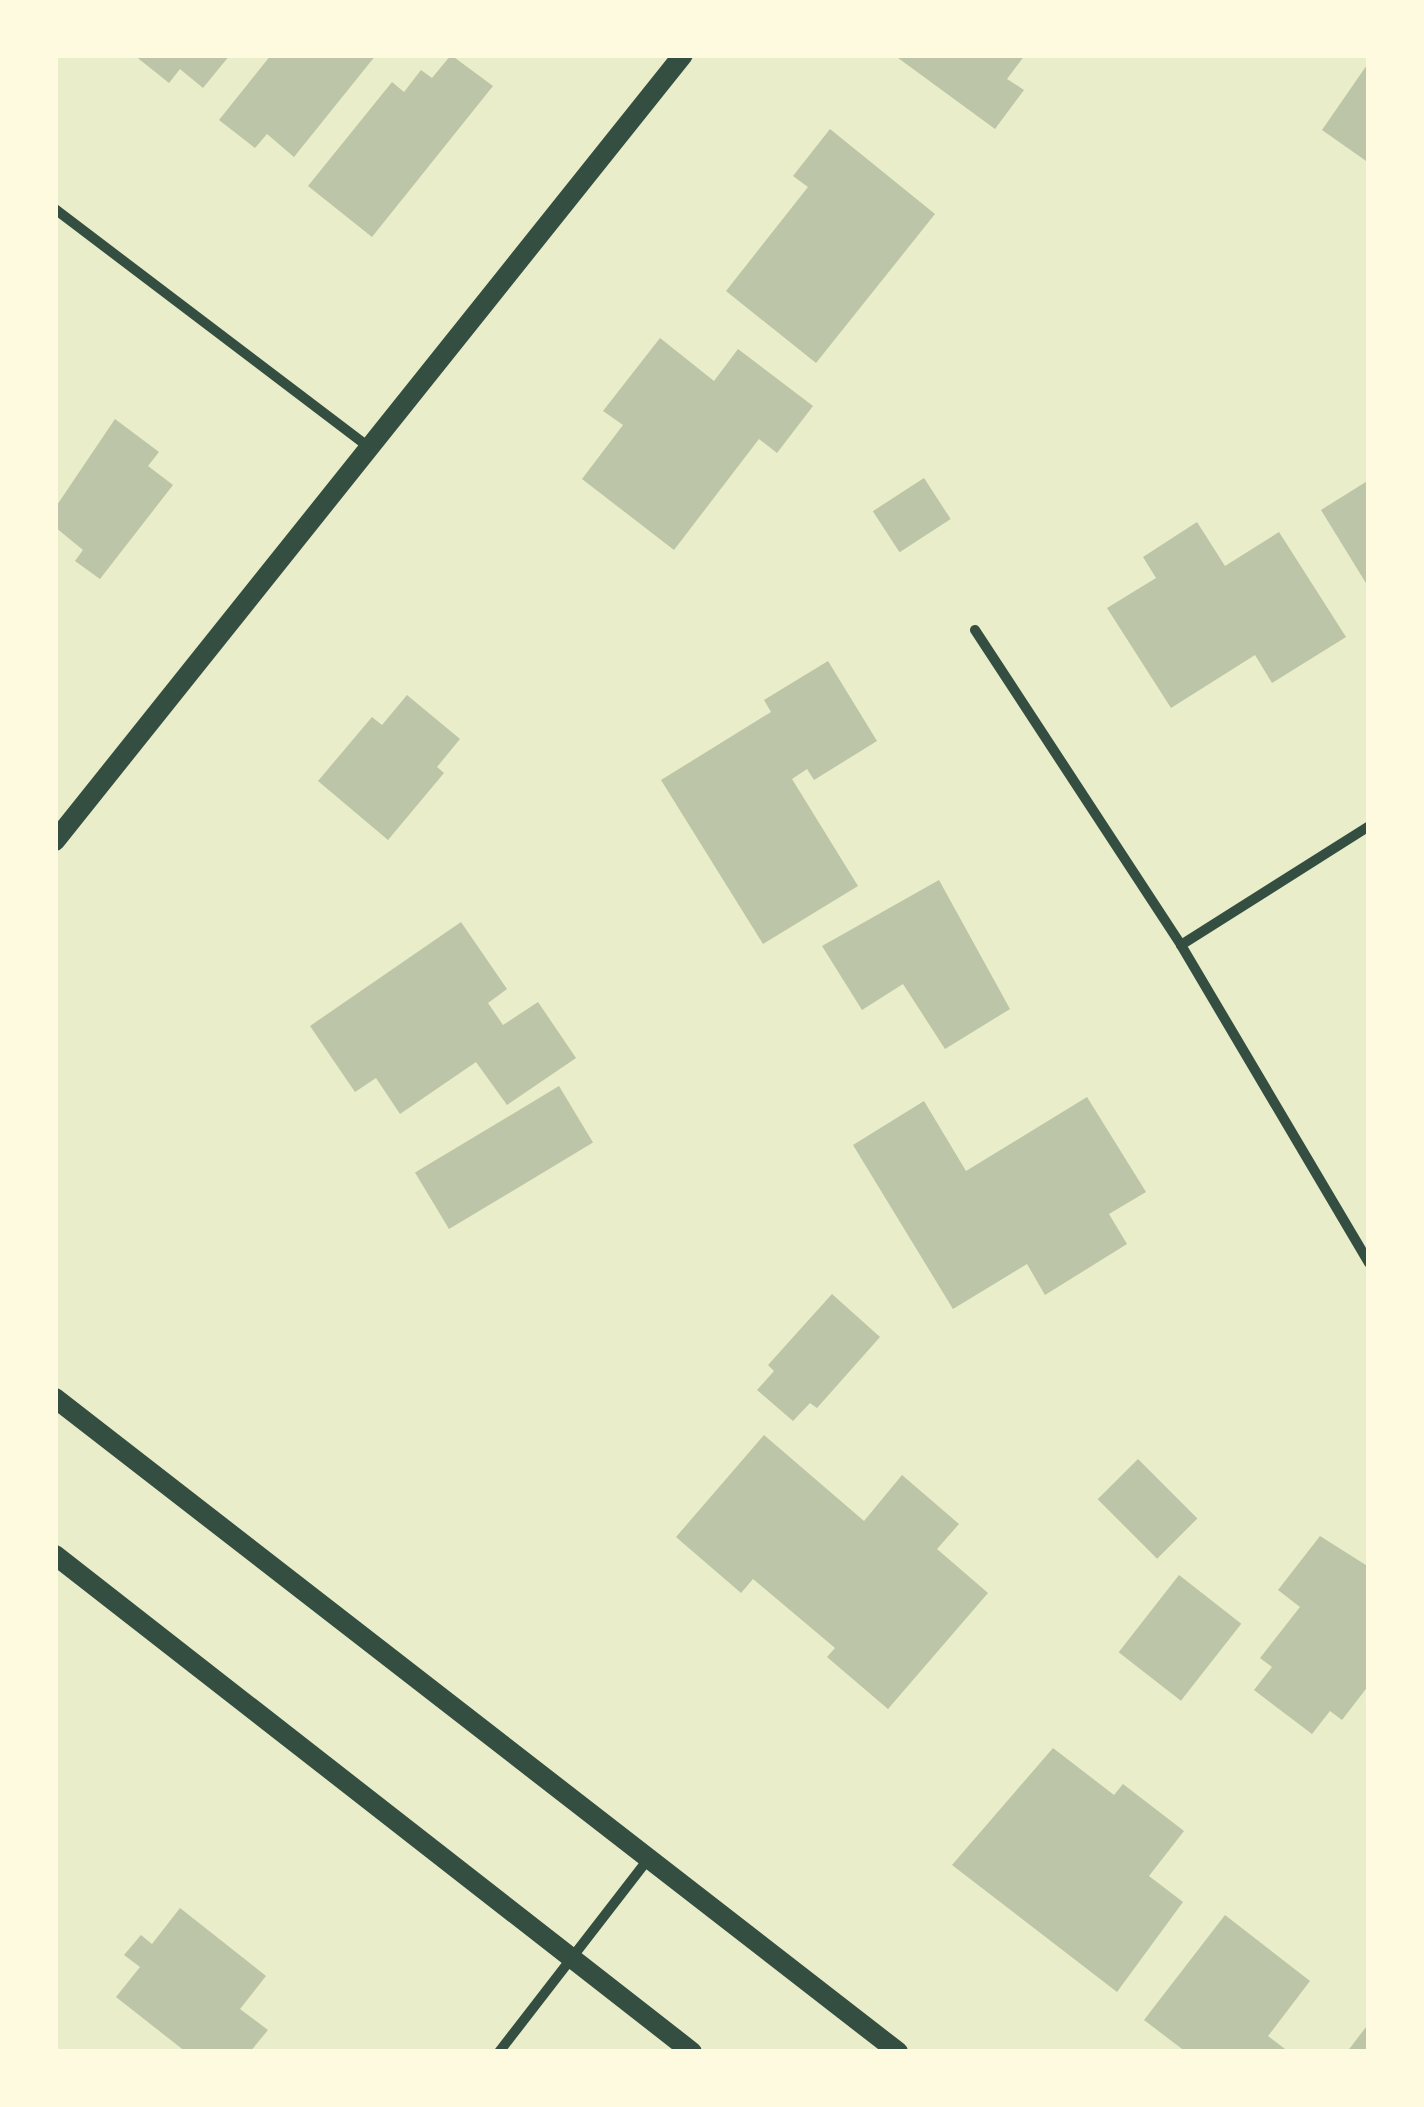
<!DOCTYPE html>
<html>
<head>
<meta charset="utf-8">
<style>
  body { margin:0 }
  #map { position:relative; width:1424px; height:2107px; overflow:hidden; background:#e9edc9; font-family:Helvetica,sans-serif }
  div>[style] { position:absolute }
  .building>* { inset:0; background:#bcc5a7; transform-origin:0 0 }
  .minor>* { height:10px; margin:-5px; padding:0 5px; transform-origin:5px; border-radius:5px; background:#344e41 }
  .secondary>* { height:20px; margin:-10px; padding:0 10px; transform-origin:10px; border-radius:10px; background:#344e41 }
  span { translate:-50% -50%; white-space:nowrap; text-align:center; line-height:1.15; -webkit-text-stroke:8px #fefae0; paint-order:stroke }
  .frame { position:absolute; inset:0; border:58px solid #fefae0; pointer-events:none }
</style>
</head>
<body>
<div id="map">
  <div class="building">
    <i style="clip-path:polygon(134px 55px,230px 55px,203px 88px,180px 69px,169px 83px)"></i>
    <i style="clip-path:polygon(271px 55px,376px 55px,294px 157px,267px 134px,255px 148px,219px 120px)"></i>
    <i style="clip-path:polygon(451px 55px,493px 86px,372px 237px,308px 186px,392px 82px,404px 92px,421px 70px,432px 78px)"></i>
    <i style="clip-path:polygon(894px 55px,1025px 55px,1007px 79px,1024px 90px,995px 129px)"></i>
    <i style="clip-path:polygon(1369px 62px,1369px 163px,1322px 130px)"></i>
    <i style="clip-path:polygon(830px 129px,935px 214px,816px 363px,726px 291px,808px 187px,793px 176px)"></i>
    <i style="clip-path:polygon(660px 338px,714px 381px,738px 349px,813px 406px,777px 453px,759px 439px,674px 550px,582px 479px,623px 425px,603px 411px)"></i>
    <i style="clip-path:polygon(115px 419px,159px 452px,148px 466px,173px 485px,100px 579px,75px 561px,83px 550px,55px 527px,55px 508px)"></i>
    <i style="left:924px;top:478px;width:49px;height:61px;rotate:57deg"></i>
    <i style="clip-path:polygon(1369px 480px,1369px 588px,1321px 510px)"></i>
    <i style="clip-path:polygon(1197px 522px,1225px 566px,1279px 532px,1346px 637px,1272px 683px,1255px 655px,1171px 708px,1107px 608px,1156px 578px,1143px 557px)"></i>
    <i style="clip-path:polygon(828px 661px,877px 741px,814px 780px,807px 769px,792px 779px,858px 886px,763px 944px,661px 780px,771px 712px,764px 700px)"></i>
    <i style="clip-path:polygon(407px 695px,460px 739px,437px 767px,444px 773px,388px 840px,318px 781px,372px 717px,382px 725px)"></i>
    <i style="clip-path:polygon(939px 880px,1010px 1009px,945px 1049px,903px 984px,862px 1010px,822px 946px)"></i>
    <i style="clip-path:polygon(461px 922px,507px 989px,488px 1003px,503px 1025px,538px 1002px,576px 1058px,507px 1105px,476px 1062px,400px 1114px,376px 1078px,355px 1092px,310px 1026px)"></i>
    <i style="left:559px;top:1086px;width:66px;height:168px;rotate:59deg"></i>
    <i style="clip-path:polygon(1087px 1097px,1146px 1192px,1109px 1214px,1127px 1244px,1045px 1295px,1027px 1264px,953px 1309px,853px 1145px,924px 1101px,966px 1171px)"></i>
    <i style="clip-path:polygon(832px 1294px,880px 1337px,817px 1408px,810px 1403px,793px 1421px,757px 1390px,774px 1371px,768px 1365px)"></i>
    <i style="clip-path:polygon(764px 1435px,864px 1521px,902px 1475px,959px 1524px,937px 1549px,988px 1593px,888px 1709px,827px 1657px,835px 1648px,753px 1579px,741px 1593px,676px 1537px)"></i>
    <i style="left:1138px;top:1459px;width:84px;height:57px;rotate:45deg"></i>
    <i style="clip-path:polygon(1320px 1536px,1369px 1567px,1369px 1685px,1342px 1720px,1330px 1711px,1312px 1734px,1254px 1690px,1272px 1667px,1260px 1658px,1300px 1607px,1278px 1590px)"></i>
    <i style="left:1179px;top:1575px;width:79px;height:98px;rotate:38deg"></i>
    <i style="clip-path:polygon(1053px 1748px,1114px 1795px,1123px 1784px,1184px 1831px,1149px 1876px,1183px 1902px,1117px 1992px,952px 1865px)"></i>
    <i style="clip-path:polygon(180px 1908px,266px 1976px,240px 2009px,268px 2030px,250px 2052px,186px 2052px,116px 1997px,140px 1967px,124px 1955px,141px 1935px,152px 1944px)"></i>
    <i style="clip-path:polygon(1225px 1915px,1310px 1981px,1268px 2036px,1289px 2052px,1186px 2052px,1144px 2020px)"></i>
    <i style="clip-path:polygon(1369px 2023px,1369px 2052px,1347px 2052px)"></i>
  </div>
  <div class="minor">
    <i style="left:55px;top:209px;width:393px;rotate:37.2deg"></i>
    <i style="left:975px;top:630px;width:376px;rotate:56.8deg"></i>
    <i style="left:1181px;top:945px;width:369px;rotate:59.4deg"></i>
    <i style="left:1181px;top:945px;width:222px;rotate:-32.3deg"></i>
    <i style="left:499px;top:2052px;width:244px;rotate:-52.3deg"></i>
  </div>
  <div class="secondary">
    <i style="left:55px;top:841px;width:1006px;rotate:-51.38deg"></i>
    <i style="left:55px;top:1398px;width:1067px;rotate:37.8deg"></i>
    <i style="left:55px;top:1555px;width:808px;rotate:37.96deg"></i>
  </div>
  <div class="frame"></div>
</div>
</body>
</html>
